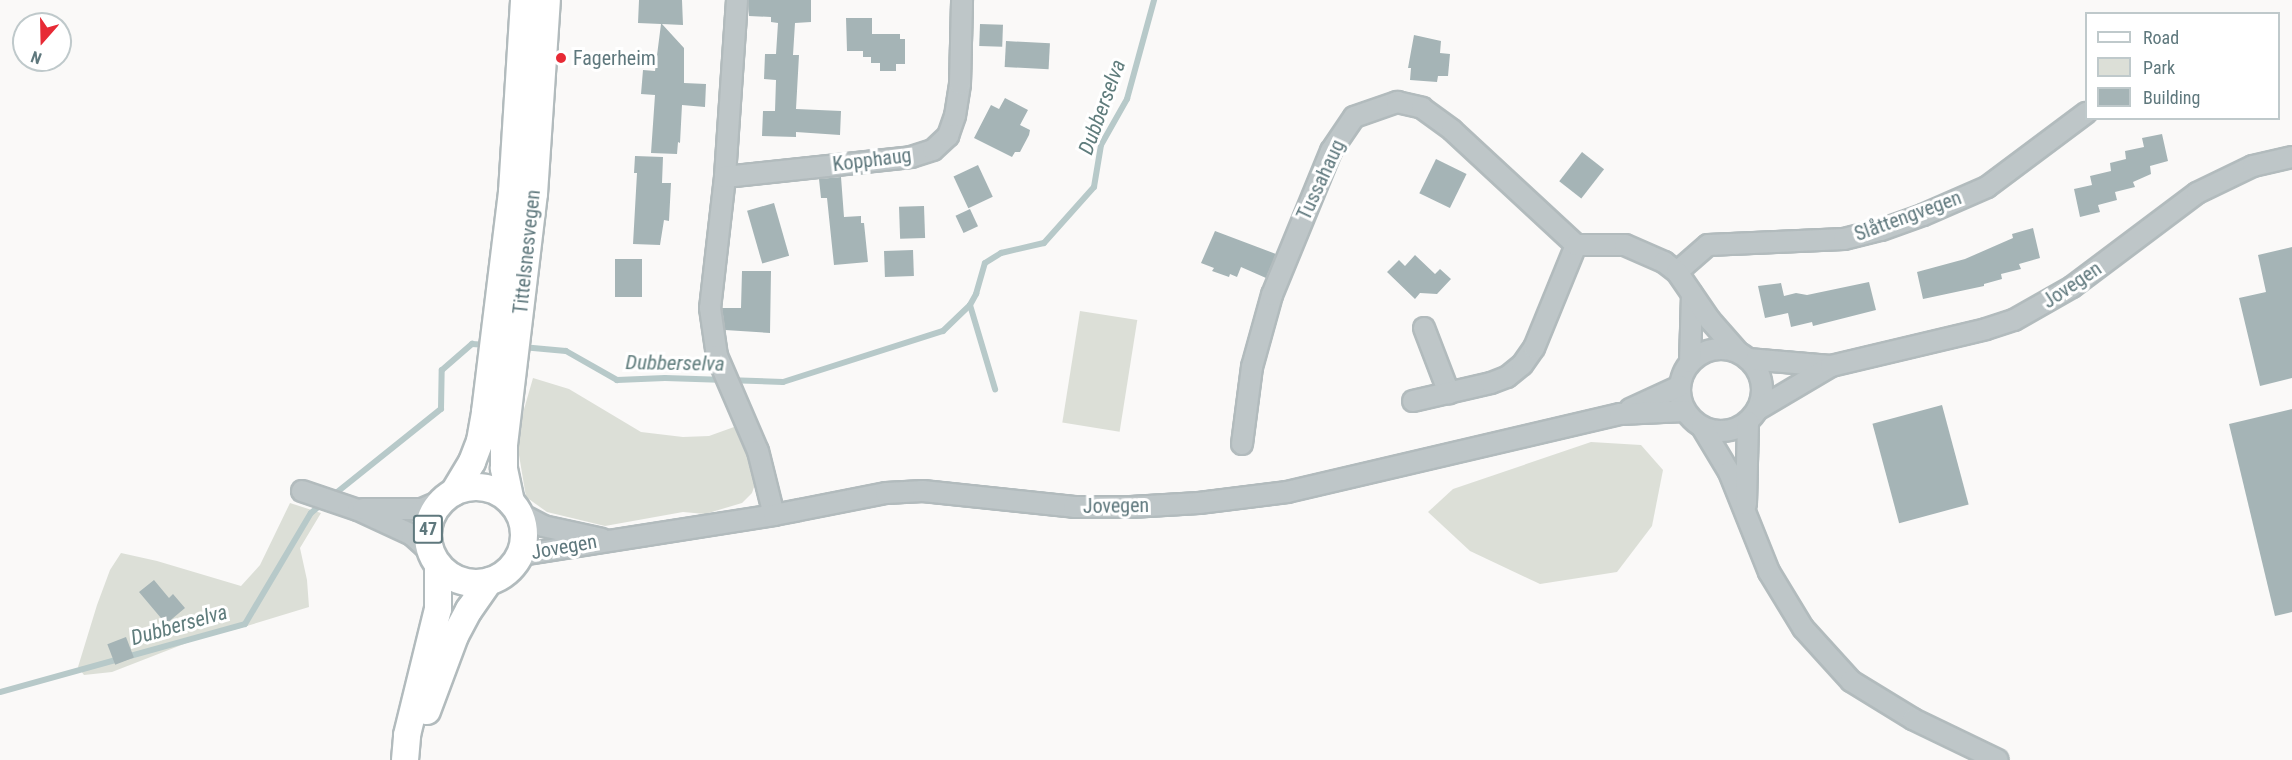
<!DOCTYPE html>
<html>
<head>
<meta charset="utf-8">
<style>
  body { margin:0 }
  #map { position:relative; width:2292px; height:760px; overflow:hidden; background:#faf9f8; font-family:"Roboto Condensed",sans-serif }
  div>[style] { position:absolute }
  .green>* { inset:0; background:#dcdfd7; transform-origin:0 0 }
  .stream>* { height:6px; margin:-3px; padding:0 3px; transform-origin:3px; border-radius:3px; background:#b7c9c9 }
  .building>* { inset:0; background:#a5b4b6; transform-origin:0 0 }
  .roads { filter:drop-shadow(2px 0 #b2bbbd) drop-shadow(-2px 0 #b2bbbd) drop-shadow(0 2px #b2bbbd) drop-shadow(0 -2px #b2bbbd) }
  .minor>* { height:20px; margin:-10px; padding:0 10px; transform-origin:10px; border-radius:10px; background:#bec6c8 }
  .minor>.ring { margin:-10px; padding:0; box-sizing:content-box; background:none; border:20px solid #bec6c8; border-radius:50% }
  .major>* { height:26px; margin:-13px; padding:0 13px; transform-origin:13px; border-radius:13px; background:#fff }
  .major>.ring { margin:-13px; padding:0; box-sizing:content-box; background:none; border:26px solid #fff; border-radius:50% }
  .dots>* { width:16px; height:16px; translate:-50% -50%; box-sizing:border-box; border:3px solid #fff; border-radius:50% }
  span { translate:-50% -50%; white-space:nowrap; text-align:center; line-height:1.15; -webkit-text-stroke:6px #fff; paint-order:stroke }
  .shield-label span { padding:2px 4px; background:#fff; border:2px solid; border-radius:4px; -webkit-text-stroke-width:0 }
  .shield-label { font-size:18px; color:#5f787d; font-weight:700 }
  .poi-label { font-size:20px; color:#5f787d }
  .left { translate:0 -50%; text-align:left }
  .street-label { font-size:20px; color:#5f787d }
  .water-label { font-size:21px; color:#5f7c7c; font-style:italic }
  .legend { position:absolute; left:2085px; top:12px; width:195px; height:108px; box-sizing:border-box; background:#fff; border:2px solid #bfc9cb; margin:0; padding:8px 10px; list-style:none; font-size:18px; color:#5f787d }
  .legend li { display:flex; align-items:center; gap:12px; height:30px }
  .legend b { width:30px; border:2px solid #bfc9cb }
  .north { position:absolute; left:12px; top:12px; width:60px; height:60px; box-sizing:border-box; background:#fff; border:2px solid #bfc9cb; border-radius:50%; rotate:200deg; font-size:16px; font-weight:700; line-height:24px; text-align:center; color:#5f787d }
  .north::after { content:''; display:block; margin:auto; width:21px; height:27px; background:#e72a35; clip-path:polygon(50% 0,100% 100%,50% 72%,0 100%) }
</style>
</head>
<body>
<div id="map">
  <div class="green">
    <i style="left:1080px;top:311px;width:58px;height:113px;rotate:9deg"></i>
    <i style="clip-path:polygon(533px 378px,569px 389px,641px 432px,683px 437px,709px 436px,734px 427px,744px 442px,757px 478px,752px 493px,742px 503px,705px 514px,683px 512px,605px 526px,547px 512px,526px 497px,516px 437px)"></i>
    <i style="clip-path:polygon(1591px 442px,1641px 445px,1663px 470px,1652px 526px,1617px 572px,1540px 584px,1470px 551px,1428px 512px,1453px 489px)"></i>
    <i style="clip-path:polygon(290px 503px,321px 513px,300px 548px,307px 580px,309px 607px,237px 629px,202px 637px,112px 672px,84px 675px,78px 667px,97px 605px,110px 570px,121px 553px,157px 561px,241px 586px,260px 565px)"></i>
  </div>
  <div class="stream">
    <i style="left:970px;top:305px;width:88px;rotate:73.4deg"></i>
    <i style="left:522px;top:347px;width:44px;rotate:5.2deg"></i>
    <i style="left:566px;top:351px;width:59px;rotate:29.6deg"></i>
    <i style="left:617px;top:380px;width:48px;rotate:-2.4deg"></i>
    <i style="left:665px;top:378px;width:118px;rotate:1.9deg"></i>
    <i style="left:783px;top:382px;width:168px;rotate:-17.7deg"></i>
    <i style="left:943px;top:331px;width:37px;rotate:-44deg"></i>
    <i style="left:970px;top:305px;width:13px;rotate:-61deg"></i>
    <i style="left:976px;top:294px;width:32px;rotate:-74deg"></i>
    <i style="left:985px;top:263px;width:19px;rotate:-32deg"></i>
    <i style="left:1001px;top:253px;width:44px;rotate:-13.1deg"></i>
    <i style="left:1044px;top:243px;width:75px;rotate:-48.2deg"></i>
    <i style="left:1094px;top:187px;width:43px;rotate:-80.5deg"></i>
    <i style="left:1101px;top:145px;width:53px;rotate:-60.5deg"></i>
    <i style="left:1127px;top:99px;width:103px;rotate:-74.7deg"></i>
    <i style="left:331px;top:497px;width:141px;rotate:-38.7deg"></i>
    <i style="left:441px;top:409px;width:39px;rotate:-89deg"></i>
    <i style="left:442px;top:370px;width:40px;rotate:-41deg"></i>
    <i style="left:472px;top:344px;width:16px;rotate:4deg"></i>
    <i style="left:0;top:692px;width:254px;rotate:-15.5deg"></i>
    <i style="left:245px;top:624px;width:129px;rotate:-59.3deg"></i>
    <i style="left:311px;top:513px;width:16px;rotate:-40deg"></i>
  </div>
  <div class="building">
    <i style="clip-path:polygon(639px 0,682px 0,683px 25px,662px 24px,684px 48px,684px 83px,706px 84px,705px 107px,682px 105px,680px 143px,678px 142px,677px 154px,651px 153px,655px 95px,641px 94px,643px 70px,655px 71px,661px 24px,638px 23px)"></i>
    <i style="clip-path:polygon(749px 0,811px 0,811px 22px,795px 23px,793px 55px,799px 55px,796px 109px,841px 111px,840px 135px,796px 132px,796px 137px,762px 136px,763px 111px,775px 111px,776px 80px,764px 79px,765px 54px,776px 54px,778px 23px,771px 22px,771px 17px,749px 16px)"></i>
    <i style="clip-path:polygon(846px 18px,872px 18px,872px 34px,900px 34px,900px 39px,905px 39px,905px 64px,896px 64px,896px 71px,880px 71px,880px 63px,871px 63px,871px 57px,863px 57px,863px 51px,847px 51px)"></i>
    <i style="left:980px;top:24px;width:23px;height:22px;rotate:2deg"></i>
    <i style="clip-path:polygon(1414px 35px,1441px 41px,1440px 53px,1450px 54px,1448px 76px,1438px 76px,1437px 82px,1410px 80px,1411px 68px,1408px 68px)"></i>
    <i style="left:1006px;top:41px;width:44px;height:26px;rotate:3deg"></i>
    <i style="clip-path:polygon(1005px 98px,1028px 110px,1020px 125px,1030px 130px,1029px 135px,1020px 152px,1015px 152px,1012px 157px,974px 138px,991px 105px,999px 109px)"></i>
    <i style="clip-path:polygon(2162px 134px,2168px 161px,2150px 166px,2151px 174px,2133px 182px,2135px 187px,2115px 192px,2117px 200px,2098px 205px,2100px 212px,2080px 217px,2074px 189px,2092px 185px,2090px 176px,2111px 171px,2110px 163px,2126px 159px,2125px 151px,2144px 147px,2142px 138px)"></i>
    <i style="left:1582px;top:152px;width:28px;height:37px;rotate:38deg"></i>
    <i style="clip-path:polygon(635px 156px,663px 157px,662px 183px,671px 183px,669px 221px,664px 220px,660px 245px,633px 244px,637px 173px,634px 173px)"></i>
    <i style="left:1436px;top:159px;width:34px;height:38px;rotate:26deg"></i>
    <i style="left:978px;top:165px;width:35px;height:27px;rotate:65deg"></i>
    <i style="clip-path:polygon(841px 177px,844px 217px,861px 216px,861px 223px,864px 223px,868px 262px,834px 265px,827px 198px,821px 198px,819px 179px)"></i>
    <i style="left:774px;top:203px;width:55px;height:28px;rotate:74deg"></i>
    <i style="left:924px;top:206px;width:32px;height:25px;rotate:88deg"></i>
    <i style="left:970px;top:209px;width:19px;height:16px;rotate:65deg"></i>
    <i style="clip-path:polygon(2033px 228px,2040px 258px,2019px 264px,2021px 269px,2001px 274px,2002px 279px,1984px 284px,1984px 286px,1923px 299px,1917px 272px,1965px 259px,2013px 238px,2012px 234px)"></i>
    <i style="clip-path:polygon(1215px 231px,1276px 254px,1266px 278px,1241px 267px,1237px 277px,1230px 274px,1229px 277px,1212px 271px,1214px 268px,1201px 263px)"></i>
    <i style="clip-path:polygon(2292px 247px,2292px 378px,2260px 386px,2239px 298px,2266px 292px,2258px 255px)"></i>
    <i style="left:913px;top:250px;width:26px;height:29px;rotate:88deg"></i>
    <i style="clip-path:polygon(1415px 255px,1435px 274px,1440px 269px,1451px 279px,1437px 294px,1420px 293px,1415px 299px,1387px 272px,1399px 260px,1405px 266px)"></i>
    <i style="left:615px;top:259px;width:27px;height:38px"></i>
    <i style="clip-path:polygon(742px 271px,771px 271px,770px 333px,725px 330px,722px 308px,741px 308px)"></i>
    <i style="clip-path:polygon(1869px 282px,1876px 310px,1813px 326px,1812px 322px,1791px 327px,1788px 313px,1765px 318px,1758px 286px,1781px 283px,1784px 296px,1796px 293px,1807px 295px)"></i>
    <i style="left:1942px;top:405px;width:103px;height:72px;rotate:75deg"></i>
    <i style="clip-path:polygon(2292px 409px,2292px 612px,2275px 616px,2229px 424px)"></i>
    <i style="clip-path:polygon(154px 580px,169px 598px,173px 594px,185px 608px,166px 624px,139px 592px)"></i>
    <i style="left:126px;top:637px;width:22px;height:20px;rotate:69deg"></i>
  </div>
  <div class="roads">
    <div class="minor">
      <i style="left:737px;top:0;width:177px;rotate:93.9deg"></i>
      <i style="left:725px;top:177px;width:132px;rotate:96.5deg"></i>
      <i style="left:710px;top:308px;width:49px;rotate:81.7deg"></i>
      <i style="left:717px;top:356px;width:103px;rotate:66.7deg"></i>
      <i style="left:758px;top:451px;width:66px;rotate:76deg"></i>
      <i style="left:725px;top:177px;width:187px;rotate:-6.1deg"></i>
      <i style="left:911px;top:157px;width:23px;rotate:-18deg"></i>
      <i style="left:933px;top:150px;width:21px;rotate:-43deg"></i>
      <i style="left:948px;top:136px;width:21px;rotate:-71deg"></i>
      <i style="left:955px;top:116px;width:32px;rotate:-81deg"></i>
      <i style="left:960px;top:84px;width:84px;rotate:-88.6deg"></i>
      <i style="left:1677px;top:272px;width:41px;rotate:-41.1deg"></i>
      <i style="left:1708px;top:245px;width:136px;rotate:-2.5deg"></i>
      <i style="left:1844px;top:239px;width:38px;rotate:-14deg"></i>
      <i style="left:1881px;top:230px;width:45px;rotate:-19.7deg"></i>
      <i style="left:1923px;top:215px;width:70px;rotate:-23.6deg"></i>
      <i style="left:1987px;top:187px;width:124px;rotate:-36.8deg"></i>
      <i style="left:1424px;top:328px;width:70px;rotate:69deg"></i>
      <i class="ring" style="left:1680px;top:349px;width:62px;height:62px"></i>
      <i style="left:1748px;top:359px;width:83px;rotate:4.8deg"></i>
      <i style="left:1690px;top:362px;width:68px;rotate:-88.3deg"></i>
      <i style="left:1413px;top:401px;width:80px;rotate:-13deg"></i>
      <i style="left:1491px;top:383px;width:17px;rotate:-21deg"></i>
      <i style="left:1507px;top:377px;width:19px;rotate:-39deg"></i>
      <i style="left:1522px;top:365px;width:21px;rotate:-55deg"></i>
      <i style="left:1534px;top:348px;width:111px;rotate:-67.8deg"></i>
      <i style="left:1630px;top:409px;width:55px;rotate:-24.7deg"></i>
      <i style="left:1757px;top:410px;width:86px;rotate:-30.7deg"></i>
      <i style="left:1831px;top:366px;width:159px;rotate:-13.4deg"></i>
      <i style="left:1986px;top:329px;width:29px;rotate:-18deg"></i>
      <i style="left:2014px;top:320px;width:67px;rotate:-29.6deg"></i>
      <i style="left:2072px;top:287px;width:156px;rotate:-36.9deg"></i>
      <i style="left:2197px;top:193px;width:62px;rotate:-25.7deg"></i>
      <i style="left:2253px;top:166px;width:40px;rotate:-13deg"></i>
      <i style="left:1702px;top:427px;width:52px;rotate:59deg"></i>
      <i style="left:1729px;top:472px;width:108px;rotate:68.2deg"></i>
      <i style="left:1769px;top:572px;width:66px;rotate:58.7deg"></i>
      <i style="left:1803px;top:628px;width:72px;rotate:47.8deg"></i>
      <i style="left:1851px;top:681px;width:73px;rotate:31.5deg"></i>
      <i style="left:1913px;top:719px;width:94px;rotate:25.8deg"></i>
      <i style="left:1242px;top:444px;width:78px;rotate:-82.6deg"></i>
      <i style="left:1252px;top:367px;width:75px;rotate:-74.5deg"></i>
      <i style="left:1272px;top:295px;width:156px;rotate:-67.7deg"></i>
      <i style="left:1331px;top:151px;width:41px;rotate:-55.9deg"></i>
      <i style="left:1354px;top:117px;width:46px;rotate:-19.2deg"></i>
      <i style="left:1397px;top:102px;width:26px;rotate:13deg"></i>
      <i style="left:1422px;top:108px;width:37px;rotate:36deg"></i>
      <i style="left:1452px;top:130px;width:169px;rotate:42.8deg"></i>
      <i style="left:1576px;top:245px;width:49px"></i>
      <i style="left:1625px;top:245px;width:43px;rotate:23.6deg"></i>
      <i style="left:1664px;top:262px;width:16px;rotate:38deg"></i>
      <i style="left:1677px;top:272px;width:58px;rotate:55.5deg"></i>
      <i style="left:1710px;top:320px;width:43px;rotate:48.8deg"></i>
      <i style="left:302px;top:491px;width:59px;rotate:18.7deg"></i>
      <i style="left:358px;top:510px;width:60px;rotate:24.8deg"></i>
      <i style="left:412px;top:535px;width:25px;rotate:42deg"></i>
      <i style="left:1746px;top:504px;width:82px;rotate:-88.6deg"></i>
      <i style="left:363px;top:509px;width:59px"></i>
      <i style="left:422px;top:509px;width:23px;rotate:-23deg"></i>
      <i style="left:519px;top:513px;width:27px;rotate:28deg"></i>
      <i style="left:543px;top:526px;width:60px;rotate:12.4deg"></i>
      <i style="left:520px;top:555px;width:257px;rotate:-8.9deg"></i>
      <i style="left:774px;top:515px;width:114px;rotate:-11.1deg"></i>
      <i style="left:886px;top:493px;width:37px;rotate:-3deg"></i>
      <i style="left:923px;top:491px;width:152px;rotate:6deg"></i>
      <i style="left:1074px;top:507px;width:57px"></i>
      <i style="left:1131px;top:507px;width:68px;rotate:-3.4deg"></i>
      <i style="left:1199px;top:503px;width:89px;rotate:-7.1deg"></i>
      <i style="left:1287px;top:492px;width:342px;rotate:-13.2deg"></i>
      <i style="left:1620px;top:414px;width:65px;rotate:-2.6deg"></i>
    </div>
    <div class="major">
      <i class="ring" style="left:428px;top:487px;width:70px;height:70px"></i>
      <i style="left:454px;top:492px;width:35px;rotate:-59deg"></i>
      <i style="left:472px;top:462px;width:22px;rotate:-69deg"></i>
      <i style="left:480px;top:441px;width:29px;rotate:-80deg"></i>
      <i style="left:485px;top:412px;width:222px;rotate:-83deg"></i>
      <i style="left:512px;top:192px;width:192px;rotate:-86.4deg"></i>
      <i style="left:511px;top:502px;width:35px;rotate:-102deg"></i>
      <i style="left:504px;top:468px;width:23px;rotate:-90deg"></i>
      <i style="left:504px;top:445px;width:253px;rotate:-83.2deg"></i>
      <i style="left:534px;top:194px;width:194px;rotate:-86.2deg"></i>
      <i style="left:427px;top:711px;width:80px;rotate:-69.5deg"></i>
      <i style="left:455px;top:636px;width:30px;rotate:-62deg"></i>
      <i style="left:469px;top:610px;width:35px;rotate:-55deg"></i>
      <i style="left:405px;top:760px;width:25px;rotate:-85deg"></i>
      <i style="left:407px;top:735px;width:130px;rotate:-76.2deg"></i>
      <i style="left:438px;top:609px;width:44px;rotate:-90deg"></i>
    </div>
  </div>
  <div class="dots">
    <i style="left:561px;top:58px;background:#e72a35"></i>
  </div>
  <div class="shield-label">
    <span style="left:428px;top:529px">47</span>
  </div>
  <div class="poi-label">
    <span class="left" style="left:573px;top:58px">Fagerheim</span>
  </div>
  <div class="street-label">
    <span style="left:872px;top:160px;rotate:-7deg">Kopphaug</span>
    <span style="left:1321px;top:180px;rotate:-65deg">Tussahaug</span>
    <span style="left:1908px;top:216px;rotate:-20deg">Slåttengvegen</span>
    <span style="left:527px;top:252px;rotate:-84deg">Tittelsnesvegen</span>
    <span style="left:2072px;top:285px;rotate:-34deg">Jovegen</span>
    <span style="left:1116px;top:506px;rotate:-1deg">Jovegen</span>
    <span style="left:564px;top:547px;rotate:-10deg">Jovegen</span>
  </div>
  <div class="water-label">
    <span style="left:1102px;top:107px;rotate:-70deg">Dubberselva</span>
    <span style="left:675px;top:363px;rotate:1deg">Dubberselva</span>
    <span style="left:179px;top:625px;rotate:-16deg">Dubberselva</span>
  </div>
  <ul class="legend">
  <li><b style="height:8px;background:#fff"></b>Road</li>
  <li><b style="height:16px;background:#dcdfd7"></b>Park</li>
  <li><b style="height:16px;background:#a5b4b6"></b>Building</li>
  </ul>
  <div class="north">N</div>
</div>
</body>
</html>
